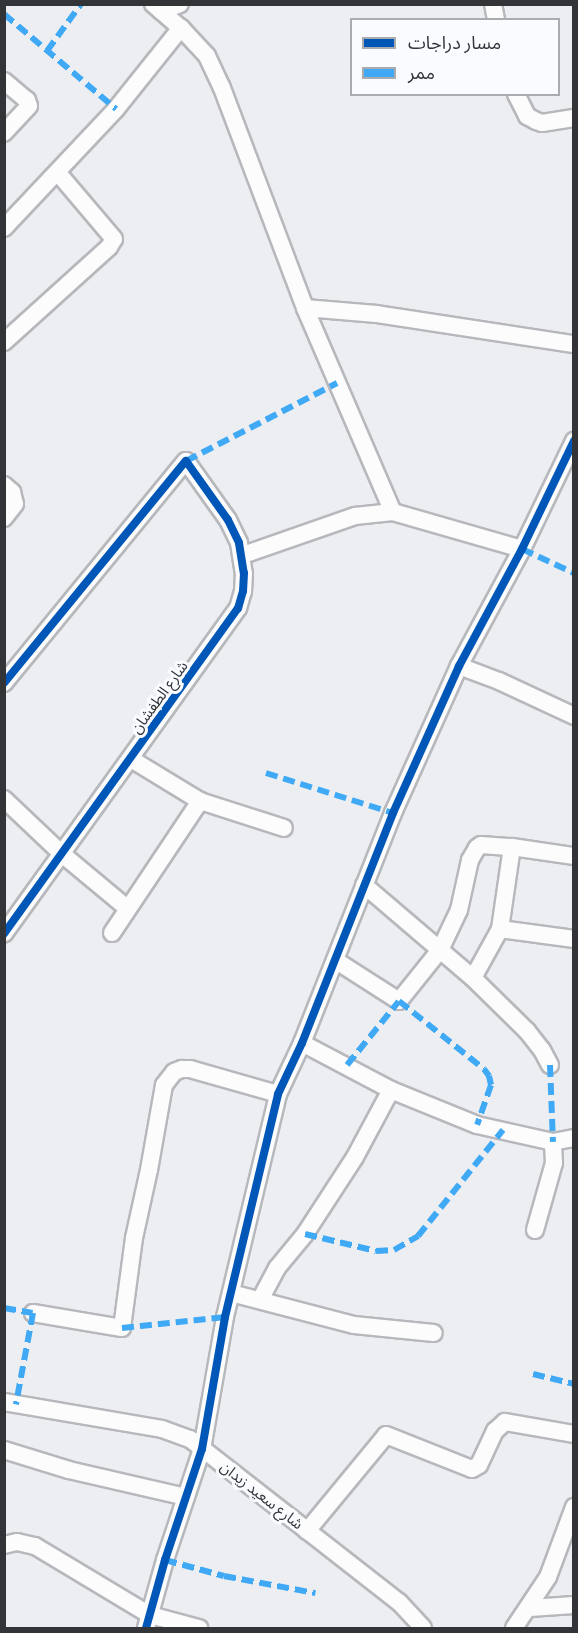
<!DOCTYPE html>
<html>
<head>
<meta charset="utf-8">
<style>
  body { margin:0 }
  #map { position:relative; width:578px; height:1633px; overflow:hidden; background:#edeef2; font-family:"PT Sans Narrow","Noto Sans Arabic",sans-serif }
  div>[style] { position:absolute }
  .roads { filter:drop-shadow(2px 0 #b7b8bc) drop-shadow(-2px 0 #b7b8bc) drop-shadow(0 2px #b7b8bc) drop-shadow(0 -2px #b7b8bc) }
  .minor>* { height:16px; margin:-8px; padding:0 8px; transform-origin:8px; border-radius:8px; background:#fcfcfd }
  .quiet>* { height:6px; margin-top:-3px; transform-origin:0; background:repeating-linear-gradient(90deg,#3fa9f5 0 12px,transparent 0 18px) }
  .cycleway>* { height:8px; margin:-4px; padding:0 4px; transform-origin:4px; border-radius:4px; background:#0057b8 }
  span { translate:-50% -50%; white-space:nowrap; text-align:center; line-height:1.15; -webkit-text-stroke:6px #f9fbfe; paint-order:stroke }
  .street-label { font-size:15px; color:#333437 }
  .frame { position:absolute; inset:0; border:6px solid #333437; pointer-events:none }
  .legend { position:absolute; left:350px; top:18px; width:210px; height:78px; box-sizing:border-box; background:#f9fbfe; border:2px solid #aaabae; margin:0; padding:8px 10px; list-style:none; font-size:18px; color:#333437 }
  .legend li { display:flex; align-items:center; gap:12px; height:30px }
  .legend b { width:30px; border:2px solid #aaabae }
</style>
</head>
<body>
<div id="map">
  <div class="roads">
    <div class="minor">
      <i style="left:153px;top:4px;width:37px;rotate:41deg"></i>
      <i style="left:181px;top:28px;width:38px;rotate:47deg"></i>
      <i style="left:207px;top:56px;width:35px;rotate:65deg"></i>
      <i style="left:222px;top:88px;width:235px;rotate:69.3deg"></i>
      <i style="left:305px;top:308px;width:222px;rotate:66.7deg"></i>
      <i style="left:493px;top:4px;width:16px;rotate:79deg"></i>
      <i style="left:161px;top:11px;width:20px;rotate:-20deg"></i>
      <i style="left:4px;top:81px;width:30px;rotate:40deg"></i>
      <i style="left:27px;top:100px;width:6px;rotate:72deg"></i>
      <i style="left:29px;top:106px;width:37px;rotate:133deg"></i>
      <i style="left:516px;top:94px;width:25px;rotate:63deg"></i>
      <i style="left:527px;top:116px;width:10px;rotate:29deg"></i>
      <i style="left:536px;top:121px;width:6px;rotate:18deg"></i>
      <i style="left:542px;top:123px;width:32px;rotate:-9deg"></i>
      <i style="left:4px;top:228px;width:163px;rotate:-46.7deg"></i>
      <i style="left:116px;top:109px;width:104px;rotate:-51.3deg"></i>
      <i style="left:305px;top:308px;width:72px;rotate:4.8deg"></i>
      <i style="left:377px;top:314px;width:199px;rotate:8.7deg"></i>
      <i style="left:4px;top:342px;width:142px;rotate:-42.1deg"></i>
      <i style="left:109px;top:247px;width:9px;rotate:-58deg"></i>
      <i style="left:114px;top:239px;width:87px;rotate:-130.3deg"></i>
      <i style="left:4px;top:485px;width:11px;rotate:41deg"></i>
      <i style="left:12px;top:492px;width:12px;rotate:76deg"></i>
      <i style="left:15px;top:504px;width:18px;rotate:128deg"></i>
      <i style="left:243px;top:555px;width:119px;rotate:-19.2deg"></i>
      <i style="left:355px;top:516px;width:38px;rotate:-6deg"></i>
      <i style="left:393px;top:512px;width:134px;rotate:16deg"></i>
      <i style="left:459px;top:666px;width:43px;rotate:20.6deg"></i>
      <i style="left:499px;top:681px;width:83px;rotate:25deg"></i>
      <i style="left:4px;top:683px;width:287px;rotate:-50.7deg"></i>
      <i style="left:186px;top:461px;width:72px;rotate:54.6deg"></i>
      <i style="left:228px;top:520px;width:25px;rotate:64deg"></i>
      <i style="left:239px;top:543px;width:30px;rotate:81deg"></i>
      <i style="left:244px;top:573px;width:18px;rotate:93deg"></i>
      <i style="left:243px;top:591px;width:18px;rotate:106deg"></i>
      <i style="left:238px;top:608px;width:401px;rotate:125.7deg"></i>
      <i style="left:131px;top:759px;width:81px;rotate:31.3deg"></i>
      <i style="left:200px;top:801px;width:88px;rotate:17.8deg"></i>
      <i style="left:4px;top:799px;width:80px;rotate:43.5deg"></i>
      <i style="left:62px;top:854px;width:85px;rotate:39.7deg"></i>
      <i style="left:364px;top:885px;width:143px;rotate:40.5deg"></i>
      <i style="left:473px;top:978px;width:76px;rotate:44.5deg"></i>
      <i style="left:527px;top:1031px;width:24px;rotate:52deg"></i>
      <i style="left:542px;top:1050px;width:17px;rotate:62deg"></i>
      <i style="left:500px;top:929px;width:75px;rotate:7.7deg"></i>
      <i style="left:112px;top:933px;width:159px;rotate:-56.3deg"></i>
      <i style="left:335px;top:960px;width:76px;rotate:32.6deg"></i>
      <i style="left:399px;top:1001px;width:65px;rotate:-51.2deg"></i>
      <i style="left:440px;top:950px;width:44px;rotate:-64.6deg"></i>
      <i style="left:459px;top:910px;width:51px;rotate:-77.6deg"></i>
      <i style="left:470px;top:860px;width:14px;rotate:-60deg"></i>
      <i style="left:477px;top:848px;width:5px;rotate:-37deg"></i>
      <i style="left:481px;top:845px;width:31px;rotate:4deg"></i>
      <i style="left:512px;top:847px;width:63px;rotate:8.3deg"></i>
      <i style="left:473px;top:978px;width:56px;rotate:-61.1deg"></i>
      <i style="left:500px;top:929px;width:83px;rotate:-81.7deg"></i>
      <i style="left:302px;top:1043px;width:101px;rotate:27.8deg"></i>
      <i style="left:391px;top:1090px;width:93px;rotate:22.1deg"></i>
      <i style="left:477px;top:1125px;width:78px;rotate:12.6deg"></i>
      <i style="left:553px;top:1142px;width:21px;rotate:-11deg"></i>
      <i style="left:535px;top:1230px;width:70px;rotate:-74.2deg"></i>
      <i style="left:554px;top:1163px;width:21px;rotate:-93deg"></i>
      <i style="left:231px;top:1293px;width:127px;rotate:14.6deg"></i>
      <i style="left:354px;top:1325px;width:80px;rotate:5.7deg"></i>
      <i style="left:260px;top:1300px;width:36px;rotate:-62deg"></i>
      <i style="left:277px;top:1268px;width:44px;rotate:-50.5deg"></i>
      <i style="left:305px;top:1234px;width:92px;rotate:-57deg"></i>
      <i style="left:355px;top:1157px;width:76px;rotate:-61.8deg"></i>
      <i style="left:33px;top:1313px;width:90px;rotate:9.6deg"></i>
      <i style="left:122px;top:1328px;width:91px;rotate:-82.4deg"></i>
      <i style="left:134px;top:1238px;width:70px;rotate:-77.6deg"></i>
      <i style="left:149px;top:1170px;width:86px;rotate:-80deg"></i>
      <i style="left:164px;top:1085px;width:16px;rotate:-52deg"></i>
      <i style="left:174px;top:1072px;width:9px;rotate:-21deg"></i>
      <i style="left:182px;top:1069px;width:8px"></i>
      <i style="left:190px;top:1069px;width:91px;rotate:15.9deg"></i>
      <i style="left:4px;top:1402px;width:160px;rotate:9.7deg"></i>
      <i style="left:162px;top:1429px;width:30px;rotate:20deg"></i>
      <i style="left:190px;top:1439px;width:265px;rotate:38deg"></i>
      <i style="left:399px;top:1602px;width:35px;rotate:47deg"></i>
      <i style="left:4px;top:1450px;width:68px;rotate:17.1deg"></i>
      <i style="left:69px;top:1470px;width:120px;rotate:13deg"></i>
      <i style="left:307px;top:1531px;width:124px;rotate:-50.5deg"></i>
      <i style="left:386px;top:1435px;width:92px;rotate:21.6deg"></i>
      <i style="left:472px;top:1469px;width:8px;rotate:-30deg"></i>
      <i style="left:479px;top:1465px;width:38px;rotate:-65deg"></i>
      <i style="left:495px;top:1431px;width:13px;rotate:-42deg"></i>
      <i style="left:505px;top:1422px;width:70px;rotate:9.9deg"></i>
      <i style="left:4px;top:1545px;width:13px;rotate:-13deg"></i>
      <i style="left:17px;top:1542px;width:18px;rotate:13deg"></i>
      <i style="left:35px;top:1546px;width:134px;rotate:31deg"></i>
      <i style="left:150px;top:1615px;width:51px;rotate:14.9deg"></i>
      <i style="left:530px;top:1608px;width:44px;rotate:-3.9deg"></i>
      <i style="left:146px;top:1628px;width:71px;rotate:-74.4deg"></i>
      <i style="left:165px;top:1560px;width:117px;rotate:-71.6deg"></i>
      <i style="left:202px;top:1449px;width:134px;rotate:-80.1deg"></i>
      <i style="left:225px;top:1317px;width:229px;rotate:-76.6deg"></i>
      <i style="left:278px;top:1094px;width:56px;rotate:-64.8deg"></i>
      <i style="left:302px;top:1043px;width:247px;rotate:-68.4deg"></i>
      <i style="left:393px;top:813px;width:161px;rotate:-65.8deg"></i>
      <i style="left:459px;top:666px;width:133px;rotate:-61.7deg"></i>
      <i style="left:522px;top:549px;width:120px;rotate:-64.3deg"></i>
      <i style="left:514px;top:1628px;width:61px;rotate:-56.3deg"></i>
      <i style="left:548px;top:1577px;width:75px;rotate:-69.6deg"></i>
    </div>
  </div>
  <div class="quiet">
    <i style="left:4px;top:14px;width:147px;rotate:40.3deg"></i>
    <i style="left:47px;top:51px;width:58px;rotate:-54.1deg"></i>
    <i style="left:351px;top:88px;width:1px"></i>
    <i style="left:186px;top:461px;width:170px;rotate:-27.3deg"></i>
    <i style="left:522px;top:549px;width:57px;rotate:24.8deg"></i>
    <i style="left:266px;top:773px;width:133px;rotate:17.5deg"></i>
    <i style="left:347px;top:1065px;width:82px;rotate:-50.9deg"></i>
    <i style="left:399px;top:1001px;width:109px;rotate:38.7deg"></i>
    <i style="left:484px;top:1069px;width:9px;rotate:54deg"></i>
    <i style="left:489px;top:1076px;width:9px;rotate:77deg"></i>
    <i style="left:491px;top:1085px;width:42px;rotate:109.3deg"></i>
    <i style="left:550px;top:1065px;width:77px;rotate:87.8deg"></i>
    <i style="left:305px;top:1234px;width:73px;rotate:13.5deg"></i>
    <i style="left:376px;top:1251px;width:18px;rotate:-3deg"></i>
    <i style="left:394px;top:1250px;width:28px;rotate:-30deg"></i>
    <i style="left:418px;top:1236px;width:136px;rotate:-51.3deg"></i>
    <i style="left:4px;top:1308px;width:29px;rotate:10deg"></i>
    <i style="left:33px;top:1313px;width:93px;rotate:100.6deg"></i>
    <i style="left:122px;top:1328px;width:104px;rotate:-6.1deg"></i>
    <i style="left:533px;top:1374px;width:42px;rotate:13.7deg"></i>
    <i style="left:165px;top:1560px;width:61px;rotate:15.2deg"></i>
    <i style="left:224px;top:1576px;width:93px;rotate:10.6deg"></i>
  </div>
  <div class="cycleway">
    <i style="left:4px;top:683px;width:287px;rotate:-50.7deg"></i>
    <i style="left:186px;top:461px;width:72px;rotate:54.6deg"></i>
    <i style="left:228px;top:520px;width:25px;rotate:64deg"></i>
    <i style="left:239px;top:543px;width:30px;rotate:81deg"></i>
    <i style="left:244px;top:573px;width:18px;rotate:93deg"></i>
    <i style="left:243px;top:591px;width:18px;rotate:106deg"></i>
    <i style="left:238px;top:608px;width:401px;rotate:125.7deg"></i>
    <i style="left:146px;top:1628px;width:71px;rotate:-74.4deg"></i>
    <i style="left:165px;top:1560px;width:117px;rotate:-71.6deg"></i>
    <i style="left:202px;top:1449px;width:134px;rotate:-80.1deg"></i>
    <i style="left:225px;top:1317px;width:229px;rotate:-76.6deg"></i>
    <i style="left:278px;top:1094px;width:56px;rotate:-64.8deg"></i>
    <i style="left:302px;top:1043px;width:247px;rotate:-68.4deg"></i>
    <i style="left:393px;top:813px;width:161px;rotate:-65.8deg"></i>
    <i style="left:459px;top:666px;width:133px;rotate:-61.7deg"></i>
    <i style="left:522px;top:549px;width:120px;rotate:-64.3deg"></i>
  </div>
  <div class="street-label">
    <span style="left:159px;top:697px;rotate:-54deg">شارع الطفشان</span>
    <span style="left:262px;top:1495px;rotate:38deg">شارع سعيد زيدان</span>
  </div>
  <div class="frame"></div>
  <ul class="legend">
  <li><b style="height:8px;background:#0057b8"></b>مسار دراجات</li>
  <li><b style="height:8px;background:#3fa9f5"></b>ممر</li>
  </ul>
</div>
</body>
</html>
